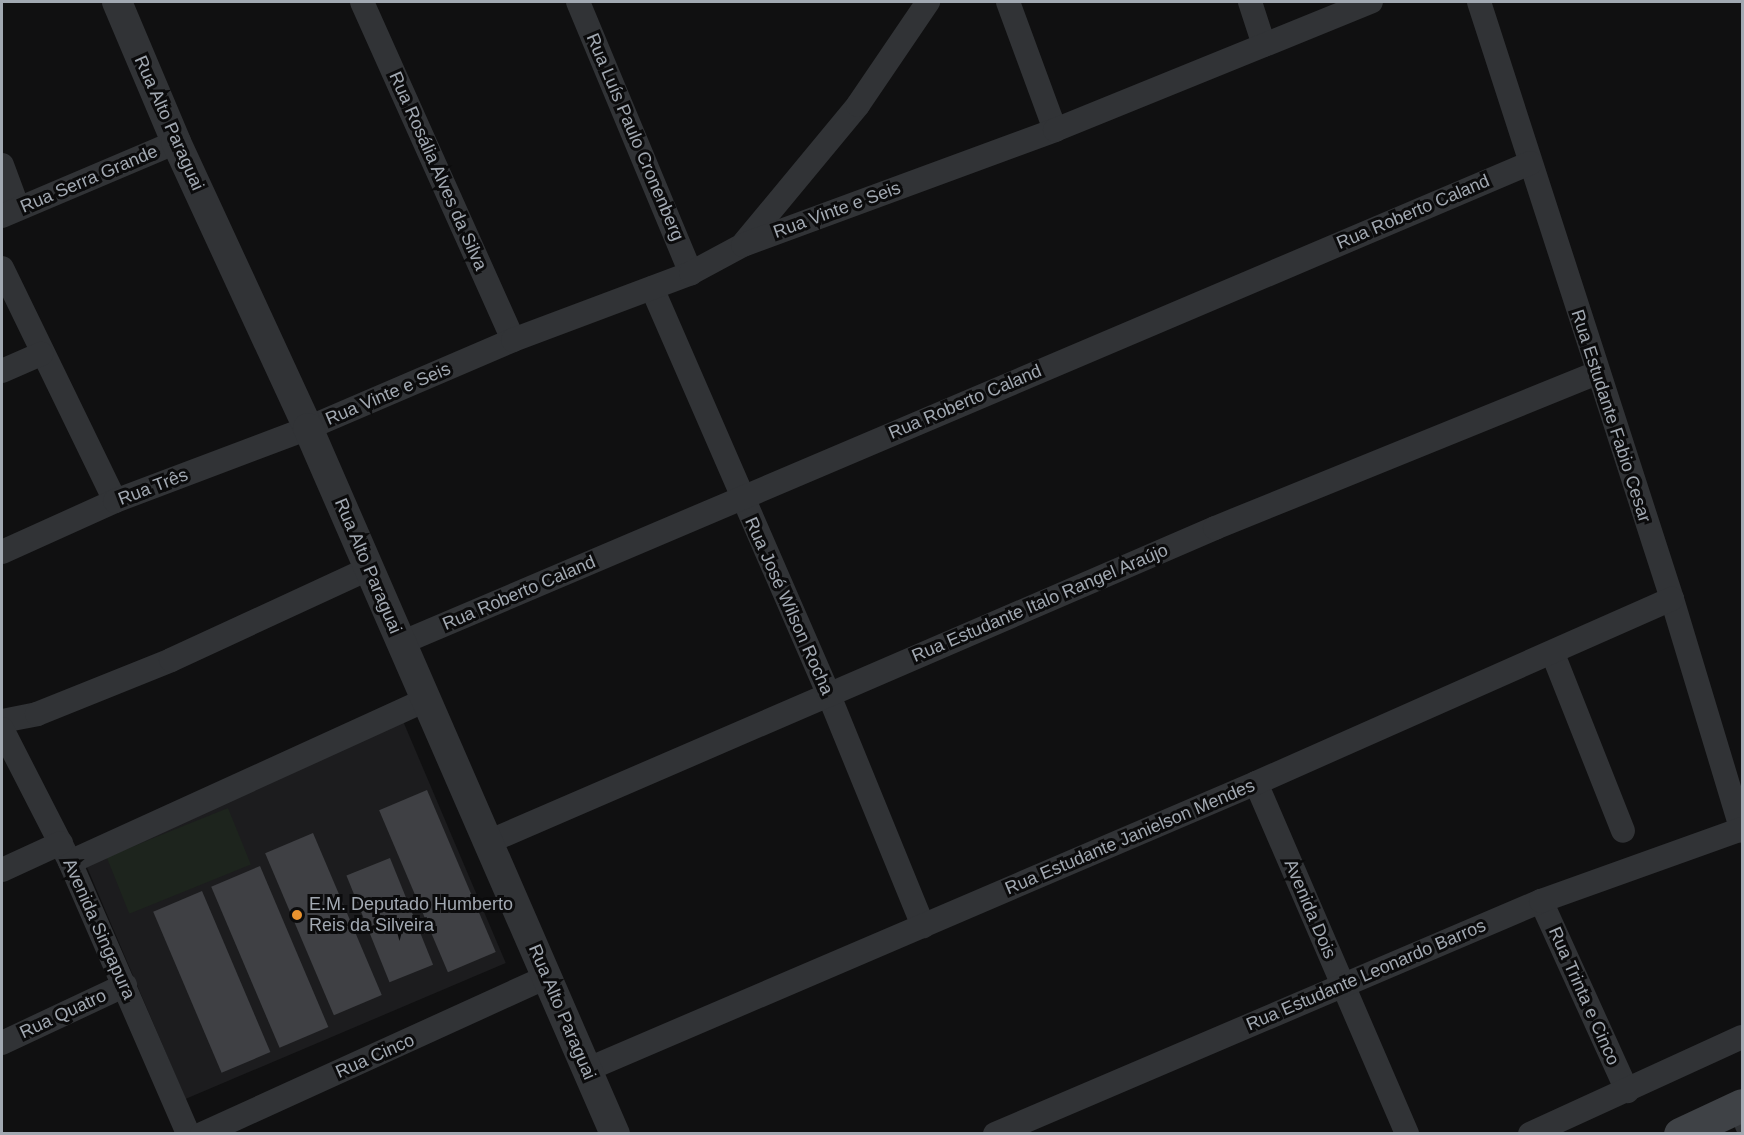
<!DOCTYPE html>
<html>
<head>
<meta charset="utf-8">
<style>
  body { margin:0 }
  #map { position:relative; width:1744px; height:1135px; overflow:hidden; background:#101011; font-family:Arial,sans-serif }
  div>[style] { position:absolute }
  .built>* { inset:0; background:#1c1c1e; transform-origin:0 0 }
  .green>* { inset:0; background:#1d241d; transform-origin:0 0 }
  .building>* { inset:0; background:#3f4044; transform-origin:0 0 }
  .service>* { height:12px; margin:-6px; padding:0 6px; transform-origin:6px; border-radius:6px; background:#313336 }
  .minor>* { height:24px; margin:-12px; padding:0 12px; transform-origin:12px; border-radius:12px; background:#313336 }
  .tertiary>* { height:30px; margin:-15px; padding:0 15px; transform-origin:15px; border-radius:15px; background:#313336 }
  .secondary>* { height:33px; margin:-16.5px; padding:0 16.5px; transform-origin:16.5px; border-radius:16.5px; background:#3f4246 }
  .dots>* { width:16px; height:16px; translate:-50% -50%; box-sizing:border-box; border:3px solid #0b0b0c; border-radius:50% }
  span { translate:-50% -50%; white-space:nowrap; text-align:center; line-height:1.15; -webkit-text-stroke:6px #0b0b0c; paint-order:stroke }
  .street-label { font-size:18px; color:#a2a9b2 }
  .poi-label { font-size:18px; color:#a2a9b2 }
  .left { translate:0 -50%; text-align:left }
  .frame { position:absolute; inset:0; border:3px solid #a2a9b2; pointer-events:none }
</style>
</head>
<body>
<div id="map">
  <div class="built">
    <i style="left:403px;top:721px;width:263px;height:348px;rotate:67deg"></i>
  </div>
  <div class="green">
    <i style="left:228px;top:808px;width:61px;height:131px;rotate:68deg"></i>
  </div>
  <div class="building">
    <i style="left:427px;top:790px;width:176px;height:52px;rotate:67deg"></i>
    <i style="left:313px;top:833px;width:176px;height:52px;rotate:67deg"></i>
    <i style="left:390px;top:858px;width:115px;height:47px;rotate:68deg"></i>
    <i style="left:260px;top:866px;width:175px;height:53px;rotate:67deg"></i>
    <i style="left:202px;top:891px;width:175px;height:53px;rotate:67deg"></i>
  </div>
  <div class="service">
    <i style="left:1735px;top:1110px;width:20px;rotate:70deg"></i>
  </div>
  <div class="minor">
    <i style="left:362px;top:2px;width:370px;rotate:65.9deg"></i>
    <i style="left:578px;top:2px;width:294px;rotate:67.4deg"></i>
    <i style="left:1008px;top:2px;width:136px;rotate:69.8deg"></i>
    <i style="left:1250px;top:2px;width:45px;rotate:72deg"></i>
    <i style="left:1479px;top:2px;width:627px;rotate:72.08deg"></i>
    <i style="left:1672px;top:599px;width:242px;rotate:73.2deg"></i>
    <i style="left:2px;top:165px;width:46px;rotate:69.6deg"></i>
    <i style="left:2px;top:216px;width:189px;rotate:-23deg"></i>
    <i style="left:744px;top:243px;width:179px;rotate:-50.4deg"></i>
    <i style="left:858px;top:105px;width:125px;rotate:-55.8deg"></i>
    <i style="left:2px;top:268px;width:259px;rotate:64.1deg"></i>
    <i style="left:652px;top:288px;width:442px;rotate:66.5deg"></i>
    <i style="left:828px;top:693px;width:252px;rotate:67.8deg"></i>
    <i style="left:2px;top:371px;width:43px;rotate:-23.6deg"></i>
    <i style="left:2px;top:552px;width:124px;rotate:-24.3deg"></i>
    <i style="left:115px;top:501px;width:206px;rotate:-20.7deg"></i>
    <i style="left:308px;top:428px;width:223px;rotate:-23.2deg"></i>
    <i style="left:513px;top:340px;width:190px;rotate:-20.6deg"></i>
    <i style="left:691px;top:273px;width:59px;rotate:-28.3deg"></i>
    <i style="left:743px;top:245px;width:333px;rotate:-20.2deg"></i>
    <i style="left:1055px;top:130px;width:341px;rotate:-22.1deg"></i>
    <i style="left:401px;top:643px;width:1227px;rotate:-23.03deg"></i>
    <i style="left:1553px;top:654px;width:190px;rotate:68.4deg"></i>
    <i style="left:2px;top:721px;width:36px;rotate:-11deg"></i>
    <i style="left:37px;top:714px;width:144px;rotate:-21.9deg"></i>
    <i style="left:171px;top:660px;width:219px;rotate:-24.8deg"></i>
    <i style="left:2px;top:729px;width:149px;rotate:62.9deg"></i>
    <i style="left:70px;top:862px;width:296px;rotate:66.5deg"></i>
    <i style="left:1256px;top:783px;width:382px;rotate:66.7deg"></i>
    <i style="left:488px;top:842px;width:792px;rotate:-23.36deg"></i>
    <i style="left:1215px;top:528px;width:411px;rotate:-22.1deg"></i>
    <i style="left:70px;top:862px;width:390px;rotate:-24.5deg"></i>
    <i style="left:2px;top:870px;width:65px;rotate:-24.6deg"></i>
    <i style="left:1541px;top:901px;width:209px;rotate:65.6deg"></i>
    <i style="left:2px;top:1043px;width:136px;rotate:-25.2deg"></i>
    <i style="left:586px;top:1070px;width:729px;rotate:-23.19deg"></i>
    <i style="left:1256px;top:783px;width:455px;rotate:-23.9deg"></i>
    <i style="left:202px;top:1134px;width:379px;rotate:-24.5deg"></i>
    <i style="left:995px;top:1134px;width:594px;rotate:-23.11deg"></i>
    <i style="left:1541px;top:901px;width:214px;rotate:-19.7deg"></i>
    <i style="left:1530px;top:1134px;width:233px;rotate:-24.6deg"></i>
  </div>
  <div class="tertiary">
    <i style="left:117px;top:2px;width:152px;rotate:67.1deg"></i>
    <i style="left:176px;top:142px;width:315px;rotate:65.2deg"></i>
    <i style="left:308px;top:428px;width:770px;rotate:66.5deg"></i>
  </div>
  <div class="secondary">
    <i style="left:1680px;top:1134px;width:68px;rotate:-25.1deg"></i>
  </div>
  <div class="dots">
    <i style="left:297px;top:915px;background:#ea932f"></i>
  </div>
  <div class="street-label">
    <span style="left:169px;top:123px;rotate:66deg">Rua Alto Paraguai</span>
    <span style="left:635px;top:137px;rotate:67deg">Rua Luís Paulo Cronenberg</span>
    <span style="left:438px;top:171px;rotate:66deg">Rua Rosália Alves da Silva</span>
    <span style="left:89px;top:179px;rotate:-23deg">Rua Serra Grande</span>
    <span style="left:837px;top:210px;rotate:-20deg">Rua Vinte e Seis</span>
    <span style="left:1413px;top:212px;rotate:-23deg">Rua Roberto Caland</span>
    <span style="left:388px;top:394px;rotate:-23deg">Rua Vinte e Seis</span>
    <span style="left:965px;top:402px;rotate:-23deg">Rua Roberto Caland</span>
    <span style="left:1611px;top:416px;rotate:72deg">Rua Estudante Fabio Cesar</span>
    <span style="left:153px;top:487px;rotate:-21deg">Rua Três</span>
    <span style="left:368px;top:566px;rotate:67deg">Rua Alto Paraguai</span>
    <span style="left:519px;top:593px;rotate:-23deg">Rua Roberto Caland</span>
    <span style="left:1040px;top:603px;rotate:-23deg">Rua Estudante Italo Rangel Araújo</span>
    <span style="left:789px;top:606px;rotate:66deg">Rua José Wilson Rocha</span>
    <span style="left:1130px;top:837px;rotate:-23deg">Rua Estudante Janielson Mendes</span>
    <span style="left:1310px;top:909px;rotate:67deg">Avenida Dois</span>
    <span style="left:99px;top:929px;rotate:66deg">Avenida Singapura</span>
    <span style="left:1366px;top:975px;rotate:-23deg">Rua Estudante Leonardo Barros</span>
    <span style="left:1584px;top:996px;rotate:66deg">Rua Trinta e Cinco</span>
    <span style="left:562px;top:1012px;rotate:67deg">Rua Alto Paraguai</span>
    <span style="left:63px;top:1014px;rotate:-25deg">Rua Quatro</span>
    <span style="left:375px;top:1056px;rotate:-24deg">Rua Cinco</span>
  </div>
  <div class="poi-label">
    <span class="left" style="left:309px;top:915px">E.M. Deputado Humberto<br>Reis da Silveira</span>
  </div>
  <div class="frame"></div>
</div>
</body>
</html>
